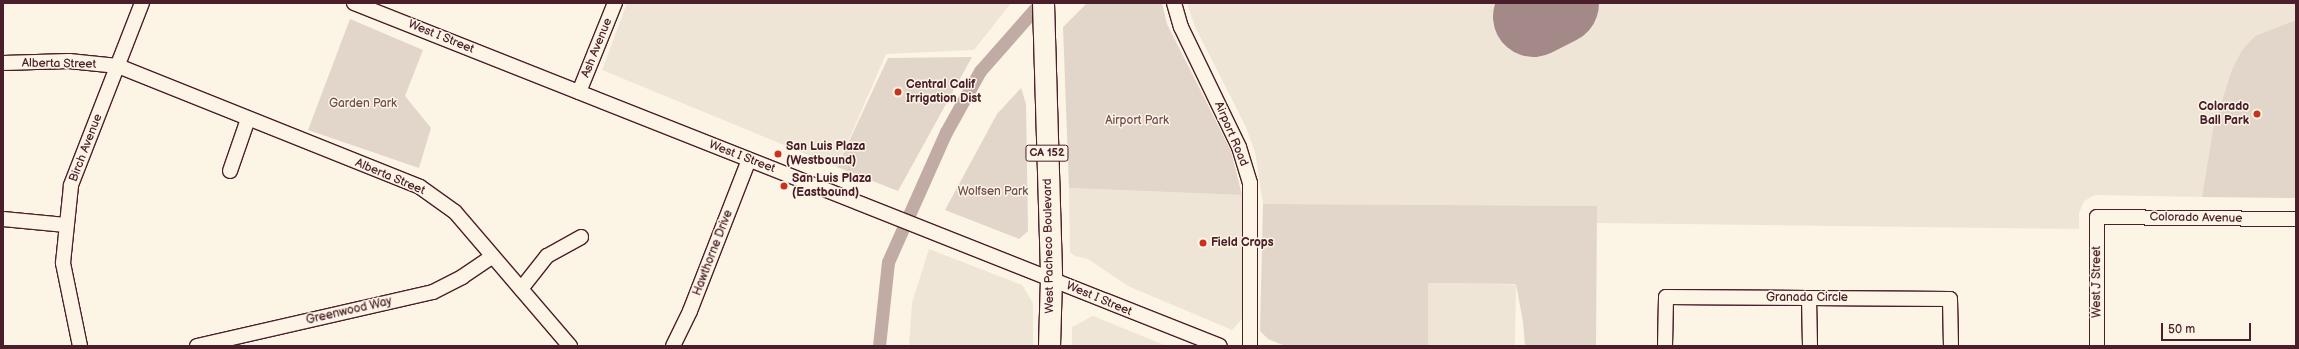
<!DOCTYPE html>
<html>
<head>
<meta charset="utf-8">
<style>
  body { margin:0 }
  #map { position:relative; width:2299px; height:349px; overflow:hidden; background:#fcf5e5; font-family:"Balsamiq Sans",sans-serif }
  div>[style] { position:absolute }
  .built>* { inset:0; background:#eee5d7; transform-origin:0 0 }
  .green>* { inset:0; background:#e2d5ca }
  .canal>* { height:13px; margin:-6.5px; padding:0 6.5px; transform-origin:6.5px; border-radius:6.5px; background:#c0aca5 }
  .runway>* { height:81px; margin:-40.5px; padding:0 40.5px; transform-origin:40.5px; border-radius:40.5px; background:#a38a88 }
  .roads { filter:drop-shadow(1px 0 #4a1f2b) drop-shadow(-1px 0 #4a1f2b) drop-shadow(0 1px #4a1f2b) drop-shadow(0 -1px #4a1f2b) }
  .minor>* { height:14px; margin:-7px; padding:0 7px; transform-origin:7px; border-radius:7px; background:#fcf5e5 }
  .highway>* { height:21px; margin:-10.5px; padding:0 10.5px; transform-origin:10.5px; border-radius:10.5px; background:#fcf5e5 }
  .dots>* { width:11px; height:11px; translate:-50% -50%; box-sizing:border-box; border:2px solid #fcf5e5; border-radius:50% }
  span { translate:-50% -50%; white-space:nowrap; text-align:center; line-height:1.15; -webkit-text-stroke:3px #fcf5e5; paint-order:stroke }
  .shield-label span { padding:1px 3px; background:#fcf5e5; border:1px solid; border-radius:3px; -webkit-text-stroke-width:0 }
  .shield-label { font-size:11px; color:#4a1f2b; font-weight:700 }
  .street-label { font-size:12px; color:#4a1f2b }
  .poi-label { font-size:12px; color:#4a1f2b; font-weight:700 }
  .left { translate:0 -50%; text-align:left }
  .right { translate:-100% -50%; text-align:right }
  .park-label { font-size:12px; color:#704c53 }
  .frame { position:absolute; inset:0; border:4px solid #4a1f2b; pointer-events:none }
  .scale { position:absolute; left:2161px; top:323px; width:90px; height:18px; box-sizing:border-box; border:2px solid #4a1f2b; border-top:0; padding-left:5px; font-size:12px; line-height:14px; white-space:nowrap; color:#4a1f2b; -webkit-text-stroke:3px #fcf5e5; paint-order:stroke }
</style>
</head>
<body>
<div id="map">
  <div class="built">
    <i style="clip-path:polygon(627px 3px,1011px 3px,974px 50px,886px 54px,837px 167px,602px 70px)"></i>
    <i style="clip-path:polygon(1187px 3px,2296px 3px,2296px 20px,2255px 36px,2242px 50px,2232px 69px,2213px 129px,2202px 197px,2095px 195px,2084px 201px,2079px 213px,2079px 229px,1596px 223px,1596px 206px,1263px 204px,1255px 152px,1245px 125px,1195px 27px)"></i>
    <i style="clip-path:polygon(1069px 188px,1242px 195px,1243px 318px,1232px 330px,1128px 286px,1088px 259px,1075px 256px,1070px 252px)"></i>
    <i style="clip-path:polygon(929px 249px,1022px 285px,1033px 303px,1033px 346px,909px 346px,912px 303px)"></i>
    <i style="left:1428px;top:283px;width:88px;height:63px;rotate:1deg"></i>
    <i style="clip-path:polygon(1093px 316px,1167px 346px,1072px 346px,1072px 327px)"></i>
  </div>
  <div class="green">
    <i style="clip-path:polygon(1087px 3px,1162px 3px,1167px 24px,1231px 151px,1242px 195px,1069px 188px,1063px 27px)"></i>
    <i style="clip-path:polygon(350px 19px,423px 50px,405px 96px,431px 128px,419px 168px,308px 130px)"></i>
    <i style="clip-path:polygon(2296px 20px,2296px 198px,2202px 197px,2213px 129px,2232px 69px,2242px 50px,2255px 36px)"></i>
    <i style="clip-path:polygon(972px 57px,898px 191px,837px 167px,888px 58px)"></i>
    <i style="clip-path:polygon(1021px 88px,1026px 104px,1028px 231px,1019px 239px,945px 210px,997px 114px)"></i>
    <i style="clip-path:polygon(1263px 204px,1597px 206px,1596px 346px,1525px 346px,1523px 322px,1516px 284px,1428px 283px,1428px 346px,1285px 346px,1268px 339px,1260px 331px)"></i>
  </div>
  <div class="canal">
    <i style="left:879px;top:346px;width:84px;rotate:-83.9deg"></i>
    <i style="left:888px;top:262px;width:142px;rotate:-66deg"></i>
    <i style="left:946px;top:132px;width:70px;rotate:-60.9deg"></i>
    <i style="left:980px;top:71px;width:91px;rotate:-48.6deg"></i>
  </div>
  <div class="runway">
    <i style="left:1533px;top:16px;width:28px;rotate:-27deg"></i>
  </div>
  <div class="roads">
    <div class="minor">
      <i style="left:354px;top:3px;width:931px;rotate:21.61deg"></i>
      <i style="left:1174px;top:3px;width:25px;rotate:74deg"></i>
      <i style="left:1181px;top:27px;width:133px;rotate:64.2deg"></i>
      <i style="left:1239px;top:147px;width:38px;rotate:73deg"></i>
      <i style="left:1250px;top:183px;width:163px;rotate:90deg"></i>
      <i style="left:3px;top:63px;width:66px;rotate:-1.7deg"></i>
      <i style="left:69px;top:61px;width:49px;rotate:5.8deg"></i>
      <i style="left:118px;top:66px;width:325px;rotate:21.8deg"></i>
      <i style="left:420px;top:187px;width:43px;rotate:35.5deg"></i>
      <i style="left:455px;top:212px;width:177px;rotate:49.4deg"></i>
      <i style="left:579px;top:92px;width:96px;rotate:-68deg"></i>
      <i style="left:230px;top:171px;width:55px;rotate:-70.9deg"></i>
      <i style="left:3px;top:219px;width:63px;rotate:5.4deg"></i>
      <i style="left:521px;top:289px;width:42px;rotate:-51.8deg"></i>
      <i style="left:547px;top:256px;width:39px;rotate:-29deg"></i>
      <i style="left:1809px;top:298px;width:48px;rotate:88.8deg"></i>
      <i style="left:80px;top:346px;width:85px;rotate:-101.6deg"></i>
      <i style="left:63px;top:263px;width:78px;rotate:-84.1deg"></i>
      <i style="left:71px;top:185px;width:195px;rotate:-68.7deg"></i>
      <i style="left:197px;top:346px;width:242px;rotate:-12.9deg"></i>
      <i style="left:433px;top:292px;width:33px;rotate:-27deg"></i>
      <i style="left:462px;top:277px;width:37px;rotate:-34deg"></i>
      <i style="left:673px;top:346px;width:39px;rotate:-64deg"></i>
      <i style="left:690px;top:311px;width:162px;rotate:-68.7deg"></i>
      <i style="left:1665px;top:346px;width:49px;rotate:-88.8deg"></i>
      <i style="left:1666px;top:297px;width:284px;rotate:0.4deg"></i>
      <i style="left:1950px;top:299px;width:47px;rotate:88.8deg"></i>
      <i style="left:2097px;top:346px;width:129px;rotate:-90deg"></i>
      <i style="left:2097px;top:217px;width:199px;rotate:0.6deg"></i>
    </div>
    <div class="highway">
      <i style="left:1043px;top:3px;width:275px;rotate:88.3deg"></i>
      <i style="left:1051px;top:278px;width:68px;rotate:91.7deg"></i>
    </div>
  </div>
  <div class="dots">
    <i style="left:898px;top:92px;background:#c8321e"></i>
    <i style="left:2257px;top:114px;background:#c8321e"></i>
    <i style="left:778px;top:154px;background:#c8321e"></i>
    <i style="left:784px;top:186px;background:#c8321e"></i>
    <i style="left:1203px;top:243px;background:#c8321e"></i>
  </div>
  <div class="shield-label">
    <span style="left:1047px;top:153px">CA 152</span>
  </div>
  <div class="street-label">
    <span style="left:441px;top:37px;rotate:22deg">West I Street</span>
    <span style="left:597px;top:48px;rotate:-68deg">Ash Avenue</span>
    <span style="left:59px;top:64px;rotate:1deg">Alberta Street</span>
    <span style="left:1231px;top:134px;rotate:67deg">Airport Road</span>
    <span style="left:86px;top:148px;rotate:-69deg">Birch Avenue</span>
    <span style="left:742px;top:157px;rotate:21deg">West I Street</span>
    <span style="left:390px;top:177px;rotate:23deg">Alberta Street</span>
    <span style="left:2196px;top:218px;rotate:1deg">Colorado Avenue</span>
    <span style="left:1049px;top:246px;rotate:-91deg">West Pacheco Boulevard</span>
    <span style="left:713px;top:253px;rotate:-69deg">Hawthorne Drive</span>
    <span style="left:2097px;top:282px;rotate:-90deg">West J Street</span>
    <span style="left:1807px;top:298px">Granada Circle</span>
    <span style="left:1099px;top:299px;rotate:23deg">West I Street</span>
    <span style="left:349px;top:311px;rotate:-13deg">Greenwood Way</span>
  </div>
  <div class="poi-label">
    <span class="left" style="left:906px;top:92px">Central Calif<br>Irrigation Dist</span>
    <span class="right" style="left:2249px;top:114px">Colorado<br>Ball Park</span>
    <span class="left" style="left:786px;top:154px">San Luis Plaza<br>(Westbound)</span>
    <span class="left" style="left:792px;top:186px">San Luis Plaza<br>(Eastbound)</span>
    <span class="left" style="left:1211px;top:243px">Field Crops</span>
  </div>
  <div class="park-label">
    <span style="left:363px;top:104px">Garden Park</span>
    <span style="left:1137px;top:121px">Airport Park</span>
    <span style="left:993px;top:192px">Wolfsen Park</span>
  </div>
  <div class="frame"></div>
  <div class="scale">50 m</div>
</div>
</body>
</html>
